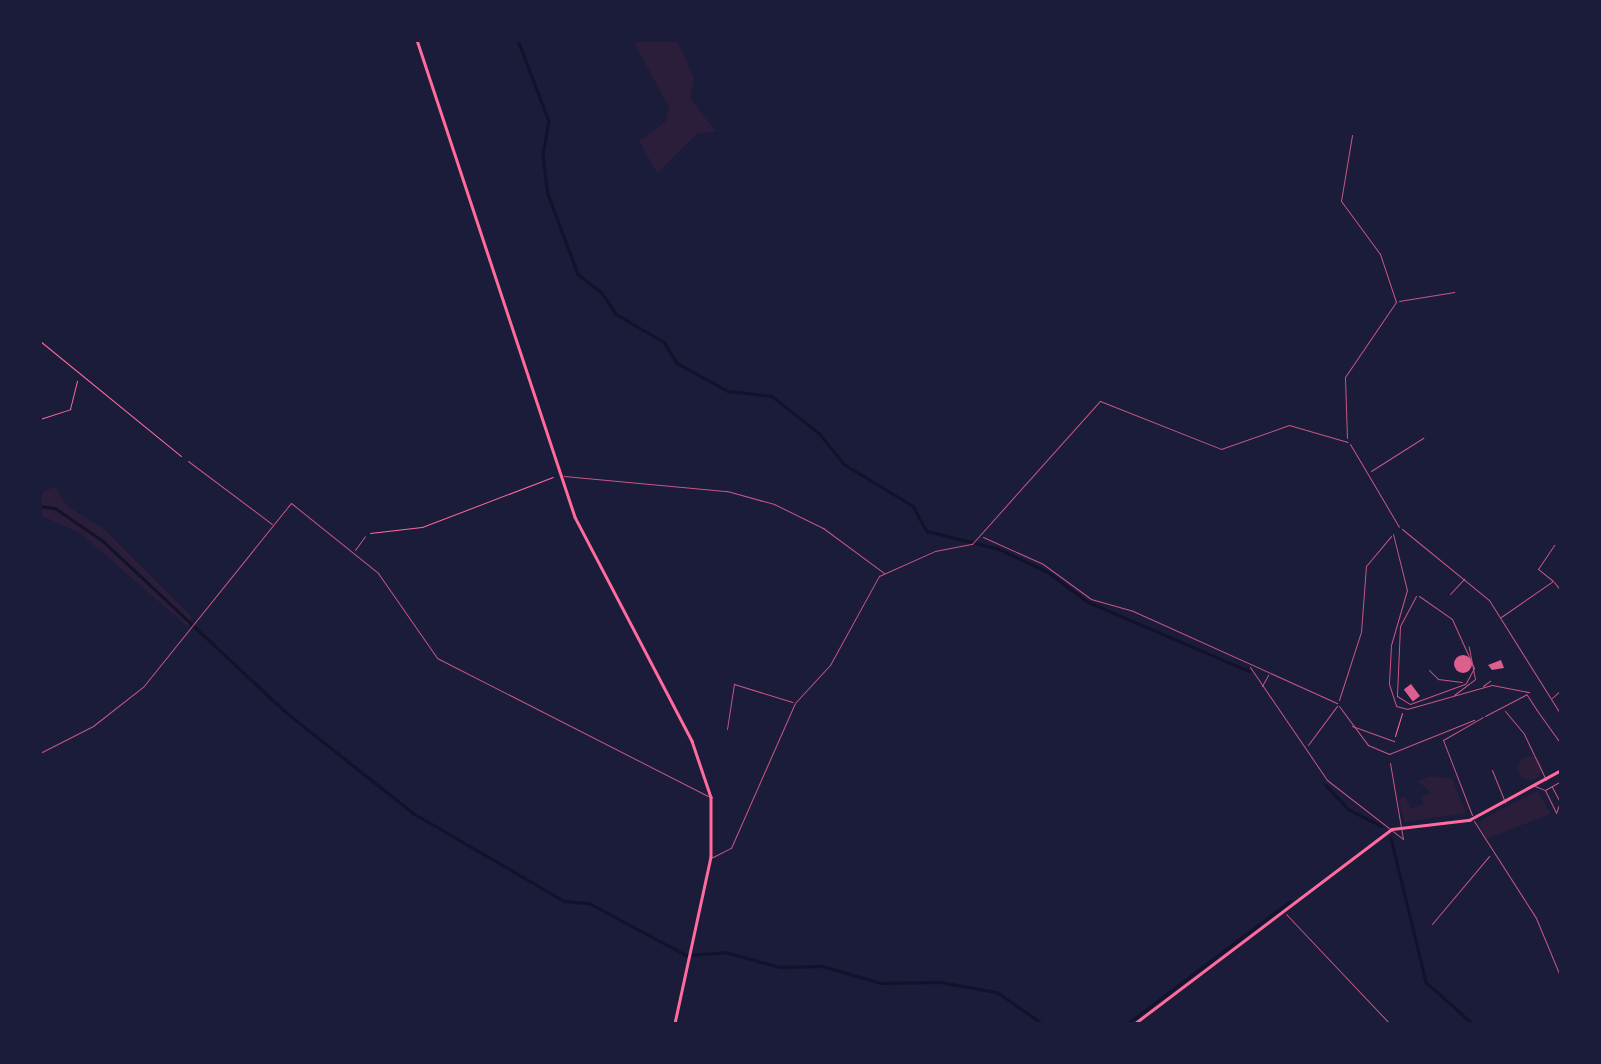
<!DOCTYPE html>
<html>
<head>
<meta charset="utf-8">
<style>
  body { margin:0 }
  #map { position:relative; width:1601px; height:1064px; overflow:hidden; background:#1b1b3a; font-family:Arial,sans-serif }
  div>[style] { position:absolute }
  .green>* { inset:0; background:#2a1e3b }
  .round { border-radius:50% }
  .stream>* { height:2.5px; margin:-1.25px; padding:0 1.25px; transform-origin:1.25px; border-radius:1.25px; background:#12122b }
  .building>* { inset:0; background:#dd5f8e; transform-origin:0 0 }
  .path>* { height:1px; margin:-0.5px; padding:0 0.5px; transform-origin:0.5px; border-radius:0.5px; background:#ff6b9d }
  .service>* { height:1px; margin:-0.5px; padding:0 0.5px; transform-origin:0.5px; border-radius:0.5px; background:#c65784 }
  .pedestrian>* { height:1px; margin:-0.5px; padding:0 0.5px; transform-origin:0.5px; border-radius:0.5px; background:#c65784 }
  .minor>* { height:1px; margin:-0.5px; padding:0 0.5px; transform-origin:0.5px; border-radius:0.5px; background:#c65784 }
  .secondary>* { height:2.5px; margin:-1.25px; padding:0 1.25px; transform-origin:1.25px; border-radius:1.25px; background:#ff6b9d }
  span { translate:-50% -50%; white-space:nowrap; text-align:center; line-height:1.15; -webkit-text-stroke:8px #1b1b3a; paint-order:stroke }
  .frame { position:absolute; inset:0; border:42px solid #1b1b3a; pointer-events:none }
</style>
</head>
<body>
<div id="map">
  <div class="green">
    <i style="clip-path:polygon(633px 40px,677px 40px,694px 79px,690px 98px,716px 132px,698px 133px,657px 173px,639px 141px,666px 121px,669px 108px)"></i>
    <i style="clip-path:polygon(55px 487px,68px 507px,103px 528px,192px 617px,188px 627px,80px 533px,40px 515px,40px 493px)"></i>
    <i class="round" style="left:1518px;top:756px;width:24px;height:24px"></i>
    <i style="clip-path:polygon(1431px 776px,1452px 778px,1466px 813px,1405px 822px,1398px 799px,1405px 797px,1411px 808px,1423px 804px,1422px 796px,1431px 792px,1417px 781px)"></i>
    <i style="clip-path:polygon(1537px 791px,1551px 814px,1486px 839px,1478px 822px)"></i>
  </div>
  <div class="stream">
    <i style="left:518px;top:40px;width:87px;rotate:69.1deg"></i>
    <i style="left:549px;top:121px;width:35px;rotate:100deg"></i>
    <i style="left:543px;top:155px;width:39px;rotate:83deg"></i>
    <i style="left:548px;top:194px;width:85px;rotate:69.4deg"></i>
    <i style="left:578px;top:274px;width:31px;rotate:38deg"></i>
    <i style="left:602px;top:293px;width:25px;rotate:56deg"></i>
    <i style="left:616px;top:314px;width:56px;rotate:30.3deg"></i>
    <i style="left:664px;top:342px;width:25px;rotate:58deg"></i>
    <i style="left:677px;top:363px;width:58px;rotate:28.8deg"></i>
    <i style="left:728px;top:391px;width:44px;rotate:6.5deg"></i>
    <i style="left:772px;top:396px;width:60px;rotate:38.2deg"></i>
    <i style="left:819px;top:433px;width:40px;rotate:51deg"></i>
    <i style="left:844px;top:464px;width:81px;rotate:31.3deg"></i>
    <i style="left:913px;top:506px;width:29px;rotate:61deg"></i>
    <i style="left:927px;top:531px;width:74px;rotate:14deg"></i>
    <i style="left:999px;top:549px;width:54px;rotate:25.1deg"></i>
    <i style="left:1048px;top:572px;width:50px;rotate:36.9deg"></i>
    <i style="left:1088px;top:602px;width:175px;rotate:23.2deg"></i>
    <i style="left:40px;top:506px;width:15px;rotate:8deg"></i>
    <i style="left:55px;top:508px;width:58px;rotate:34.5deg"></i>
    <i style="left:103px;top:541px;width:252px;rotate:43.1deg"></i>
    <i style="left:287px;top:713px;width:161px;rotate:38.4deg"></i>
    <i style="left:413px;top:813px;width:175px;rotate:30.2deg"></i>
    <i style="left:564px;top:901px;width:25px;rotate:5deg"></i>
    <i style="left:589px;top:903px;width:110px;rotate:28.2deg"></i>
    <i style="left:686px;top:955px;width:39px;rotate:-4deg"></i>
    <i style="left:725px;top:952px;width:57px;rotate:15.3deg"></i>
    <i style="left:780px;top:967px;width:42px;rotate:-1.4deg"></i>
    <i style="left:822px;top:966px;width:61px;rotate:16.1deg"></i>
    <i style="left:881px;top:983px;width:59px;rotate:-1deg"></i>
    <i style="left:940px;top:982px;width:58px;rotate:10deg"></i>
    <i style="left:997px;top:992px;width:56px;rotate:34.8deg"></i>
    <i style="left:1326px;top:785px;width:33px;rotate:47deg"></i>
    <i style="left:1348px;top:809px;width:37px;rotate:27deg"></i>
    <i style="left:1391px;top:838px;width:148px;rotate:76.3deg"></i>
    <i style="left:1426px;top:982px;width:63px;rotate:41.8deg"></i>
    <i style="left:1127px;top:1024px;width:204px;rotate:-37deg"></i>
  </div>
  <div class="building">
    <i class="round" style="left:1454px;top:655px;width:18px;height:18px"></i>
    <i style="clip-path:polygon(1501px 660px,1504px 668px,1492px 670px,1488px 665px)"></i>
    <i style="left:1411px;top:684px;width:15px;height:9px;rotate:53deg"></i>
  </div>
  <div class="path">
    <i style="left:40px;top:341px;width:182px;rotate:39.2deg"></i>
    <i style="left:40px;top:419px;width:32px;rotate:-18deg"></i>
    <i style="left:70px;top:409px;width:29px;rotate:-76deg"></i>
    <i style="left:370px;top:533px;width:52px;rotate:-6.6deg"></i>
    <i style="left:422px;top:527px;width:140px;rotate:-20.9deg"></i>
    <i style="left:1395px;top:736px;width:24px;rotate:-73deg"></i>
  </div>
  <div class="service">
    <i style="left:1352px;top:726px;width:45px;rotate:19.7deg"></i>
    <i style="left:1535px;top:786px;width:11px;rotate:22deg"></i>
    <i style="left:1545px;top:790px;width:18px;rotate:-29deg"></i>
    <i style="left:1545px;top:790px;width:25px;rotate:64deg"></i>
    <i style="left:1556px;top:813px;width:12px;rotate:-70deg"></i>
    <i style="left:1560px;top:802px;width:17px;rotate:-118deg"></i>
  </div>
  <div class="pedestrian">
    <i style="left:1527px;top:695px;width:17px;rotate:57deg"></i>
  </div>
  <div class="minor">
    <i style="left:1399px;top:301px;width:56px;rotate:-9.3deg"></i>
    <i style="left:1347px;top:438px;width:61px;rotate:-91.9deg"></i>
    <i style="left:1345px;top:377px;width:91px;rotate:-55.8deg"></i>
    <i style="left:1396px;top:302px;width:51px;rotate:-108.4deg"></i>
    <i style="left:1380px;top:254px;width:66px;rotate:-126.3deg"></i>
    <i style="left:1341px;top:201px;width:67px;rotate:-80.5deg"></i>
    <i style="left:1350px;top:444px;width:96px;rotate:59.4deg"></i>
    <i style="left:188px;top:461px;width:105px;rotate:36.9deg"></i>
    <i style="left:1371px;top:471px;width:62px;rotate:-32.4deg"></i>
    <i style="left:564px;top:476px;width:164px;rotate:5.3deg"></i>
    <i style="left:727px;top:491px;width:49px;rotate:15.5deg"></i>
    <i style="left:774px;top:504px;width:55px;rotate:26.1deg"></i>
    <i style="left:823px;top:528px;width:76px;rotate:36.4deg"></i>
    <i style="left:1402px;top:529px;width:112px;rotate:39.2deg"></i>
    <i style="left:1489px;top:600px;width:136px;rotate:57.9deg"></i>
    <i style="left:1393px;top:534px;width:58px;rotate:76deg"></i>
    <i style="left:1407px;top:590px;width:57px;rotate:106.2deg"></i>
    <i style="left:1391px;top:645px;width:39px;rotate:93deg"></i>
    <i style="left:1389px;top:684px;width:23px;rotate:72deg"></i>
    <i style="left:1396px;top:706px;width:11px;rotate:15deg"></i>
    <i style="left:1407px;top:709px;width:88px;rotate:-15.8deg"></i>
    <i style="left:1492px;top:685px;width:38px;rotate:11deg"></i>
    <i style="left:983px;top:537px;width:66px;rotate:24.2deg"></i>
    <i style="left:1043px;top:564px;width:59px;rotate:36.1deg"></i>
    <i style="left:1091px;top:599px;width:44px;rotate:15.9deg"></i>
    <i style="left:1133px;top:611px;width:224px;rotate:24.3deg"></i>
    <i style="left:355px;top:550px;width:17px;rotate:-54deg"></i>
    <i style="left:1554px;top:582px;width:11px;rotate:52deg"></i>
    <i style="left:1450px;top:594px;width:21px;rotate:-47deg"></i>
    <i style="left:1416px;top:596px;width:34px;rotate:118deg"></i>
    <i style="left:1400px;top:626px;width:70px;rotate:92.5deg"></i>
    <i style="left:1397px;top:696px;width:15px;rotate:32deg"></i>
    <i style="left:1410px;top:704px;width:59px;rotate:-20deg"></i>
    <i style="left:1419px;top:596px;width:40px;rotate:34.9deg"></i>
    <i style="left:1452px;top:619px;width:54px;rotate:65.8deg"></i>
    <i style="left:1474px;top:668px;width:17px;rotate:118deg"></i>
    <i style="left:1501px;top:617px;width:63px;rotate:-34.7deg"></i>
    <i style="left:1553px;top:581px;width:19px;rotate:-141deg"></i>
    <i style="left:1538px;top:569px;width:29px;rotate:-56deg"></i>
    <i style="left:1250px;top:667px;width:137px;rotate:55.7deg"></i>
    <i style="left:1327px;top:780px;width:96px;rotate:37.8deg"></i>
    <i style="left:1403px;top:839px;width:77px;rotate:-99.7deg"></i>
    <i style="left:1429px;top:670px;width:13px;rotate:45deg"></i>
    <i style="left:1438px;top:679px;width:24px;rotate:7deg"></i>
    <i style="left:1262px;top:686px;width:13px;rotate:-61deg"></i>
    <i style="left:1483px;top:686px;width:9px;rotate:-36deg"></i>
    <i style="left:1454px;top:695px;width:26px;rotate:-37deg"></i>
    <i style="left:1475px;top:679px;width:33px;rotate:-101deg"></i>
    <i style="left:1552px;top:698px;width:12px;rotate:-42deg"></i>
    <i style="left:1339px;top:700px;width:71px;rotate:-72.1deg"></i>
    <i style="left:1361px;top:632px;width:66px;rotate:-85.7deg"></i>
    <i style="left:1366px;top:566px;width:39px;rotate:-50deg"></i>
    <i style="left:1339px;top:706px;width:49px;rotate:53.4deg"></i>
    <i style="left:1368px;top:745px;width:23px;rotate:23deg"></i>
    <i style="left:1389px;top:754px;width:92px;rotate:-21.8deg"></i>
    <i style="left:1536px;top:709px;width:43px;rotate:54.5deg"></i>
    <i style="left:1505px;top:711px;width:30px;rotate:50deg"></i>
    <i style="left:1524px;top:734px;width:51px;rotate:64.4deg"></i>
    <i style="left:1485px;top:716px;width:47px;rotate:-27.6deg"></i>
    <i style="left:727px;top:729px;width:46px;rotate:-81.2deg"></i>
    <i style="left:734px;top:684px;width:61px;rotate:17.2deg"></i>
    <i style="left:1308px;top:745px;width:49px;rotate:-53.4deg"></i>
    <i style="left:40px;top:753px;width:59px;rotate:-27deg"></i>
    <i style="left:93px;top:726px;width:63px;rotate:-38deg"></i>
    <i style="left:143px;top:687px;width:236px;rotate:-51.2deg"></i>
    <i style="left:291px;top:503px;width:112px;rotate:38.8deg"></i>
    <i style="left:378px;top:573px;width:103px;rotate:55.2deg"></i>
    <i style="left:437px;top:658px;width:304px;rotate:27deg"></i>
    <i style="left:1492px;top:770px;width:35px;rotate:68deg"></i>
    <i style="left:1472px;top:815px;width:80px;rotate:-111.1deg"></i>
    <i style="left:1443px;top:740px;width:46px;rotate:-29.9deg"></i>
    <i style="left:1474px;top:821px;width:115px;rotate:57.4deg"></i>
    <i style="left:1536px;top:918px;width:65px;rotate:67.4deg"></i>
    <i style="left:713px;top:857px;width:20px;rotate:-27deg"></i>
    <i style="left:731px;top:848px;width:158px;rotate:-66.2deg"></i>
    <i style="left:795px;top:703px;width:52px;rotate:-47.4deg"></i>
    <i style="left:830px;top:665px;width:102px;rotate:-61.2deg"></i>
    <i style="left:879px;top:576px;width:61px;rotate:-24.1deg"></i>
    <i style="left:935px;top:551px;width:38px;rotate:-11deg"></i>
    <i style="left:972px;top:544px;width:192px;rotate:-48.2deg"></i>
    <i style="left:1100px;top:401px;width:130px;rotate:21.6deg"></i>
    <i style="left:1221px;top:449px;width:72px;rotate:-19.4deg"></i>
    <i style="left:1289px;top:425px;width:61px;rotate:16.1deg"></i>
    <i style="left:1286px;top:914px;width:151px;rotate:46.6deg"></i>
    <i style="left:1432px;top:924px;width:89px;rotate:-50deg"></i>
  </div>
  <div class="secondary">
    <i style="left:417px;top:40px;width:502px;rotate:71.67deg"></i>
    <i style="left:575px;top:517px;width:253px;rotate:62.4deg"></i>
    <i style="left:692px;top:741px;width:59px;rotate:71.3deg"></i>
    <i style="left:711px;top:797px;width:60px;rotate:90deg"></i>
    <i style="left:711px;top:857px;width:171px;rotate:102.2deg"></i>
    <i style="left:1134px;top:1024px;width:323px;rotate:-37.1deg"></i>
    <i style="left:1392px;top:829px;width:78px;rotate:-6.7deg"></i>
    <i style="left:1469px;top:820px;width:105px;rotate:-28.5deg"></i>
  </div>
  <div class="frame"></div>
</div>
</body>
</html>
